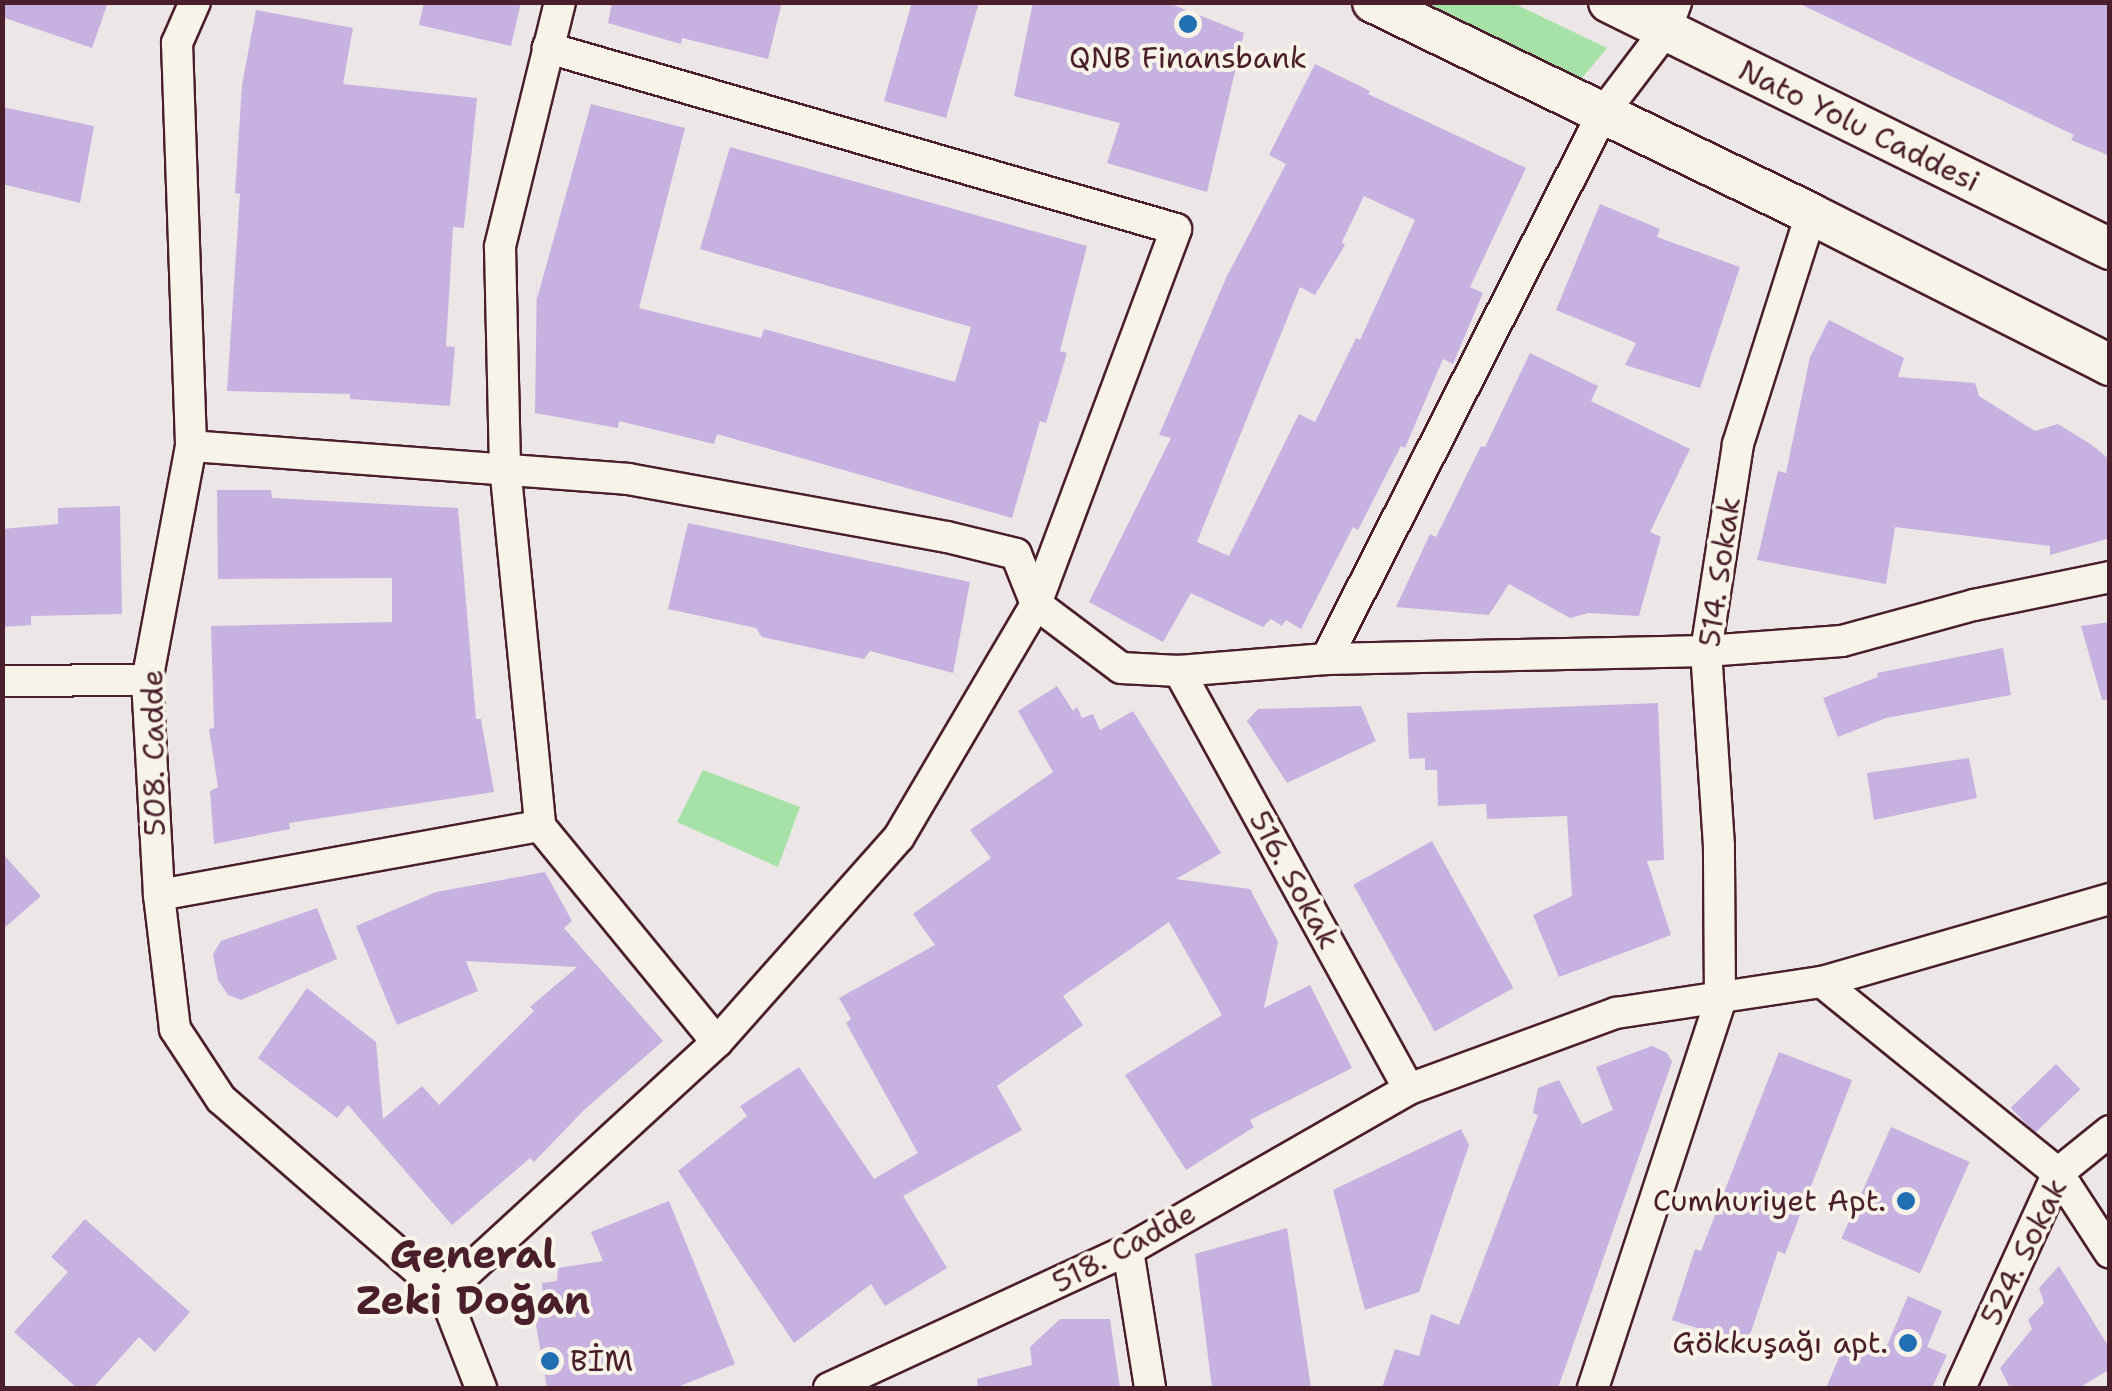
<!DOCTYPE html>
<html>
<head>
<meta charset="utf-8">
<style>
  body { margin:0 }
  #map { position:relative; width:2112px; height:1391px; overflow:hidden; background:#ede6e7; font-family:"Shantell Sans",sans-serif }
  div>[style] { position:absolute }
  .green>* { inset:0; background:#a6e2a8 }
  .building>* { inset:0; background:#c7b1e1; transform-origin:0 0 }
  .roads { filter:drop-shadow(2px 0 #4a1f2b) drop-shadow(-2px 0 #4a1f2b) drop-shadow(0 2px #4a1f2b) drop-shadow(0 -2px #4a1f2b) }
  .minor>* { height:30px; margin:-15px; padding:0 15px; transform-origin:15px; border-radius:15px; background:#f7f3e8 }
  .major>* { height:40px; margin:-20px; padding:0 20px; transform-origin:20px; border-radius:20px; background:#f7f3e8 }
  .dots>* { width:28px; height:28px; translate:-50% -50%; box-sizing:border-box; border:5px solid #f7f3e8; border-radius:50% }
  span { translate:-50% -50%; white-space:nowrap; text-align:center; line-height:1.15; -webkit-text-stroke:8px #f7f3e8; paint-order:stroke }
  .poi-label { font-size:30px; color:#4a1f2b }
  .right { translate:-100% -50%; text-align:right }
  .left { translate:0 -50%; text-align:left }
  .street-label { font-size:30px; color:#4a1f2b }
  .district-label { font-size:40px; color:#4a1f2b; font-weight:700 }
  .frame { position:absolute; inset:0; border:5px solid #4a1f2b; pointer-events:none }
</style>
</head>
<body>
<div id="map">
  <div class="green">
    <i style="clip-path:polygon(1424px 3px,1513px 3px,1607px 48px,1582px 78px)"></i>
    <i style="clip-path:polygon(703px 770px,800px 807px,778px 867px,677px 822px)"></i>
  </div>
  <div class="building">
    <i style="clip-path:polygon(2px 2px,108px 2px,92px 48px,2px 17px)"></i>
    <i style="clip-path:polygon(424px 2px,521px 2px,511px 46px,419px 25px)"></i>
    <i style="clip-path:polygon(612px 2px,782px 2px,768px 59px,682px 38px,681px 44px,608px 23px)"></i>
    <i style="clip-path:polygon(912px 2px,979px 2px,946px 118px,884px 101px)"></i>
    <i style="clip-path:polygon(1033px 2px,1166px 2px,1244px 33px,1207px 192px,1107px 163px,1120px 123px,1014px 96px)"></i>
    <i style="clip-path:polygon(1796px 2px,2110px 2px,2110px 156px,2071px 140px,2074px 135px)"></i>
    <i style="clip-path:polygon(256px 10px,353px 28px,343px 84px,477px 98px,464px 228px,453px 227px,446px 346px,455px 347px,450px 406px,350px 399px,350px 394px,227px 391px,240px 194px,235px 193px,242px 85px)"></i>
    <i style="clip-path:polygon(evenodd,1315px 64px,1370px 91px,1368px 94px,1526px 168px,1470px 287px,1483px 293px,1453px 364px,1443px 359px,1405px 448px,1401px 446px,1358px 530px,1353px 527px,1301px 629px,1286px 620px,1282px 626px,1271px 619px,1263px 627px,1191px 593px,1163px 642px,1089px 602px,1171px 438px,1159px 435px,1226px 278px,1286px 164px,1269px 155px,1315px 64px,1364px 196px,1415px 220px,1360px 340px,1356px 338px,1315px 422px,1299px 414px,1229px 556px,1197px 542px,1300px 287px,1315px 295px,1345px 245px,1342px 242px,1364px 196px)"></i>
    <i style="clip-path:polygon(591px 104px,685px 128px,639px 308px,761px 338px,764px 329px,955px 382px,971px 327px,700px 249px,730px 147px,1087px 246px,1060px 351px,1067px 353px,1046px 423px,1040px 421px,1012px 518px,717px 434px,714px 444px,619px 421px,618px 428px,535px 413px,537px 271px,537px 299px)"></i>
    <i style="clip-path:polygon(2px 107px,94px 126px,80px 203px,2px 184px)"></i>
    <i style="clip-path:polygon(1600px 204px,1660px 229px,1657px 237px,1740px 267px,1700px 388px,1625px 365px,1636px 343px,1556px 310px)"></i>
    <i style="clip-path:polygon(1829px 320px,1904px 358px,1898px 377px,1975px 383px,1979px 396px,2035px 431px,2058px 424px,2092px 445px,2110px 460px,2110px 538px,2050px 555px,2050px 546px,1895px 527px,1886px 584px,1757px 560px,1778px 471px,1786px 473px,1810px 357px)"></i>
    <i style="clip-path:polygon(1530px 353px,1598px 386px,1591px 401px,1690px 449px,1650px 532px,1661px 537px,1639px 616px,1588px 613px,1570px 618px,1509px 584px,1489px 615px,1396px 607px,1430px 534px,1436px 537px,1481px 446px,1485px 447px)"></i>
    <i style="clip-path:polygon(217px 490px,271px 490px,272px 498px,458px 508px,476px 719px,481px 719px,494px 792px,289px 823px,290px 829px,214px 844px,210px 791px,218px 787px,209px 729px,214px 728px,211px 626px,392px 622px,392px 578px,218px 579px)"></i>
    <i style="clip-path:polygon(120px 506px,122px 614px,31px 616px,31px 625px,2px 627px,2px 529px,58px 524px,58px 508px)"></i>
    <i style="clip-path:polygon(688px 523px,970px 582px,953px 673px,870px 651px,864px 659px,762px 637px,756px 628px,668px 609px)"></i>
    <i style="clip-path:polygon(2110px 622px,2110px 699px,2102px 700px,2081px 626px)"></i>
    <i style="clip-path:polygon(2003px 648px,2011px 695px,1886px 718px,1838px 737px,1823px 698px,1878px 677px,1877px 673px)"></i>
    <i style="clip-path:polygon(1057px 686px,1073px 711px,1077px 707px,1082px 718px,1093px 714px,1100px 730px,1133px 711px,1221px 853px,1176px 879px,1250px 889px,1278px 942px,1264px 1008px,1310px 985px,1352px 1068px,1250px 1120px,1254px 1127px,1186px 1170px,1125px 1075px,1222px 1015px,1169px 922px,1063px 996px,1083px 1025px,997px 1086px,1022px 1130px,903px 1196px,947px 1268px,885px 1306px,871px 1284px,794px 1343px,678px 1171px,747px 1116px,740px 1106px,799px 1067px,874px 1179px,918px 1153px,846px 1023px,851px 1019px,839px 998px,935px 945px,913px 914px,991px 858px,970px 830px,1053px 772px,1018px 711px)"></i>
    <i style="clip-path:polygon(1658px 703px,1664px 860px,1647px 861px,1671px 935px,1559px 977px,1533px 915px,1572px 896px,1567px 816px,1487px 819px,1486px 804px,1438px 806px,1437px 770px,1425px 770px,1425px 758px,1409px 759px,1407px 713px)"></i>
    <i style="clip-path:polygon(1361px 706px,1376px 741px,1287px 783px,1247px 721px,1258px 709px)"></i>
    <i style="clip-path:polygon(1969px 758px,1977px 798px,1874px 820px,1867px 773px)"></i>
    <i style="left:1432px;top:841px;width:168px;height:90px;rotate:61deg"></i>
    <i style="clip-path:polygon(2px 853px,41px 896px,2px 930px)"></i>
    <i style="clip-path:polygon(545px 872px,572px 921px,564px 928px,663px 1041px,584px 1110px,534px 1162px,530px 1158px,452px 1225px,348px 1105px,337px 1118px,258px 1058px,307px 988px,376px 1042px,383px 1119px,422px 1086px,439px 1105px,534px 1011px,530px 1007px,577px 967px,466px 961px,478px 991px,397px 1025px,356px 926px,436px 892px)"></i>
    <i style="clip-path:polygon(317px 908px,337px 959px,241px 1000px,228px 995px,218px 980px,213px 954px,221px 941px)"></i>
    <i style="clip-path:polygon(1652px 1046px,1667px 1053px,1672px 1062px,1558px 1388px,1382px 1388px,1395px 1349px,1419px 1356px,1431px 1314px,1459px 1325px,1538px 1115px,1533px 1113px,1538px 1088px,1559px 1080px,1582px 1124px,1613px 1110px,1596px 1067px)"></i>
    <i style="clip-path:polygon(1779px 1052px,1852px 1080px,1785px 1254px,1778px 1251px,1747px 1344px,1672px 1320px,1695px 1249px,1701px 1251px)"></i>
    <i style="left:2056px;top:1064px;width:35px;height:63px;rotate:46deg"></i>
    <i style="left:1891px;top:1127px;width:86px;height:122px;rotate:24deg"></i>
    <i style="clip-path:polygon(1461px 1129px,1469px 1145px,1419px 1292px,1365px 1310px,1333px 1190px)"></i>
    <i style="clip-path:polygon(669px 1201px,735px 1364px,675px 1388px,547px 1388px,533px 1307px,544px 1304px,542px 1283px,557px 1281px,558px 1268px,603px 1261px,591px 1232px)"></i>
    <i style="clip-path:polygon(85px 1219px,190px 1312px,155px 1352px,139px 1337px,93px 1388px,77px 1388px,14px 1332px,68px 1272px,51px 1257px)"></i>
    <i style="clip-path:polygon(1287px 1228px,1311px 1388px,1212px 1388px,1195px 1254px)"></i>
    <i style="clip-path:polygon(2059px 1266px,2110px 1349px,2110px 1369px,2079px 1388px,2010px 1388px,2000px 1368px,2032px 1329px,2028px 1320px,2044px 1303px,2039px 1288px)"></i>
    <i style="clip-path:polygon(1908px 1296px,1942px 1311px,1927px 1347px,1947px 1355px,1932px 1388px,1826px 1388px,1847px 1339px,1883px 1355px)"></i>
    <i style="clip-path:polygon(1060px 1319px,1110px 1319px,1120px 1388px,978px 1388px,977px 1379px,1032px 1365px,1030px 1347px)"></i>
  </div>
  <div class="roads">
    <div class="minor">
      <i style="left:195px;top:2px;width:45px;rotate:113.7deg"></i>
      <i style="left:177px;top:43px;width:403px;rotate:88deg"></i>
      <i style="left:191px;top:446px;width:238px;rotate:100.6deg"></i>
      <i style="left:147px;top:680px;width:215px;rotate:86.8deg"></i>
      <i style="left:159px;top:895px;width:135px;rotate:83.2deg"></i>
      <i style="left:175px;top:1029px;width:84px;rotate:56.7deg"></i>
      <i style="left:221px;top:1099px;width:296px;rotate:41deg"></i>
      <i style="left:444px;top:1293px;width:102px;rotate:68.7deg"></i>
      <i style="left:560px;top:2px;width:252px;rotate:103.8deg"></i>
      <i style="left:500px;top:247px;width:219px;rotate:88.7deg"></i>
      <i style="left:505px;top:466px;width:362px;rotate:84.4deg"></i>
      <i style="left:540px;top:826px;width:279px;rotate:50.7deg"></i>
      <i style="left:191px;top:446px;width:438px;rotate:4.3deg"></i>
      <i style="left:628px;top:479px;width:324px;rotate:10.3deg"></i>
      <i style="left:947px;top:537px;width:71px;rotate:13.8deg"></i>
      <i style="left:1016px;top:554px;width:54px;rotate:68.2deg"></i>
      <i style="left:1036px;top:604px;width:106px;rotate:37deg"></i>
      <i style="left:1121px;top:668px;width:58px;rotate:3deg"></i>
      <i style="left:1179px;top:671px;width:147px;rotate:-4.7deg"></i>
      <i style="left:1326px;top:659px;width:380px;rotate:-1.2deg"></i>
      <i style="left:1706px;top:651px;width:136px;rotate:-4.2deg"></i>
      <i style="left:1842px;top:641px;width:137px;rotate:-15.3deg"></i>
      <i style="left:1974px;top:605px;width:139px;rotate:-11.6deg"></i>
      <i style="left:1326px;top:659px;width:612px;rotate:-63.1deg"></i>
      <i style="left:1603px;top:113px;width:104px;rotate:-52.8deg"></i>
      <i style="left:1666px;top:30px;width:30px;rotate:-70deg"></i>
      <i style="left:1179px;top:671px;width:477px;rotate:61.2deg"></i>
      <i style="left:2px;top:681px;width:145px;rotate:-0.4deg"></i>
      <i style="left:159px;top:895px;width:387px;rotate:-10.3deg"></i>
      <i style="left:1822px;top:982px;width:300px;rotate:-16.1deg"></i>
      <i style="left:1128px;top:1250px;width:140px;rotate:80.9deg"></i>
      <i style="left:444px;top:1293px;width:371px;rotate:-42.6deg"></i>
      <i style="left:717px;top:1042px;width:274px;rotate:-48.4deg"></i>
      <i style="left:899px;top:837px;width:270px;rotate:-59.5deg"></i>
      <i style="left:1036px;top:604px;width:400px;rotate:-69.5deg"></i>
      <i style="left:1176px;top:229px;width:654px;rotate:-163.92deg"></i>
      <i style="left:829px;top:1388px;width:329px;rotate:-24.8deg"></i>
      <i style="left:1128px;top:1250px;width:324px;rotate:-29.8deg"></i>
      <i style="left:1409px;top:1089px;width:221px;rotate:-20.2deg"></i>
      <i style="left:1616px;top:1013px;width:208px;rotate:-8.6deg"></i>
      <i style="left:1822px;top:982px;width:304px;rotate:39deg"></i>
      <i style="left:2058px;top:1173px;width:95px;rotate:57deg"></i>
      <i style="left:1593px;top:1388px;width:407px;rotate:-71.8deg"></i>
      <i style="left:1720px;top:1001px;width:155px;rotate:-90.4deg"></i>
      <i style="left:1719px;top:846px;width:195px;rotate:-93.8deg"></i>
      <i style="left:1706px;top:651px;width:209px;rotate:-81.2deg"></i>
      <i style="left:1738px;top:444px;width:241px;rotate:-72.4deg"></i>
      <i style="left:1960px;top:1388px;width:236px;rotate:-65.5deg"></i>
      <i style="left:2058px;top:1173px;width:67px;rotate:-38.9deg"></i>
    </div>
    <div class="major">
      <i style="left:1373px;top:2px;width:487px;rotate:25.8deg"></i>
      <i style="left:1811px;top:214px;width:335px;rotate:26.8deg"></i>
      <i style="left:1609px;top:2px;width:559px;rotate:26.24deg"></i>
    </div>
  </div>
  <div class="dots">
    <i style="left:1188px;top:24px;background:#1f6fb2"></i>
    <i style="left:1906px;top:1201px;background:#1f6fb2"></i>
    <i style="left:1908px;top:1343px;background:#1f6fb2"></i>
    <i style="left:550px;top:1361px;background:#1f6fb2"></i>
  </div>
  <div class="poi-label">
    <span style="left:1188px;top:58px">QNB Finansbank</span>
    <span class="right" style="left:1886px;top:1201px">Cumhuriyet Apt.</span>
    <span class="right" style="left:1888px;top:1343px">Gökkuşağı apt.</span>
    <span class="left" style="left:570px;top:1361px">BİM</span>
  </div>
  <div class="street-label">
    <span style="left:1859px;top:126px;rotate:26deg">Nato Yolu Caddesi</span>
    <span style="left:1720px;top:572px;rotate:-82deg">514. Sokak</span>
    <span style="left:154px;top:753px;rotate:-91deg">508. Cadde</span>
    <span style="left:1294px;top:880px;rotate:61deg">516. Sokak</span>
    <span style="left:1124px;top:1248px;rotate:-28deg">518. Cadde</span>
    <span style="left:2024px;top:1252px;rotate:-64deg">524. Sokak</span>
  </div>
  <div class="district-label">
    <span style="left:473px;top:1277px">General<br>Zeki Doğan</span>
  </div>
  <div class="frame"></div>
</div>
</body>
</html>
